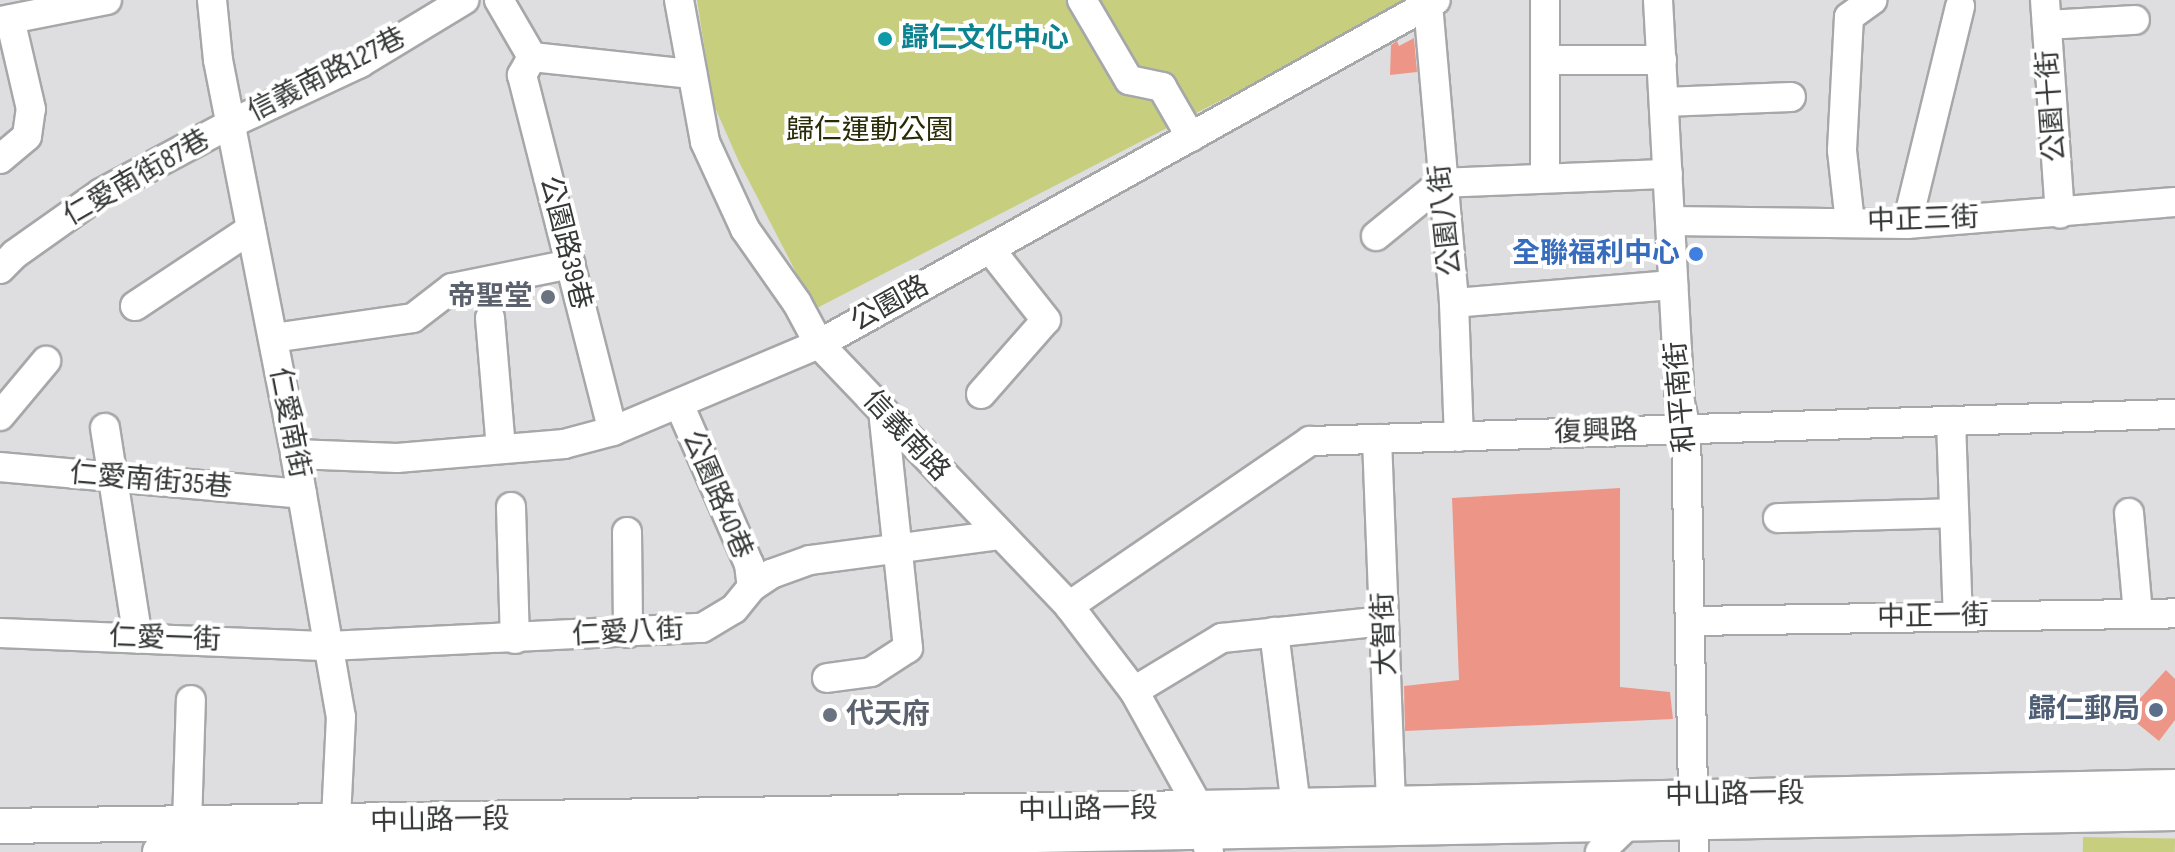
<!DOCTYPE html>
<html>
<head>
<meta charset="utf-8">
<style>
  body { margin:0 }
  #map { position:relative; width:2175px; height:852px; overflow:hidden; background:#dedee0; font-family:"Sofia Sans Condensed","Noto Sans TC",sans-serif }
  div>[style] { position:absolute }
  .green>* { inset:0; background:#c7cf7f; transform-origin:0 0 }
  .building>* { inset:0; background:#ed9688 }
  .roads { filter:drop-shadow(2px 0 #a6a7a9) drop-shadow(-2px 0 #a6a7a9) drop-shadow(0 2px #a6a7a9) drop-shadow(0 -2px #a6a7a9) }
  .minor>* { height:28px; margin:-14px; padding:0 14px; transform-origin:14px; border-radius:14px; background:#fff }
  .major>* { height:34px; margin:-17px; padding:0 17px; transform-origin:17px; border-radius:17px; background:#fff }
  .dots>* { width:22px; height:22px; translate:-50% -50%; box-sizing:border-box; border:4px solid #fff; border-radius:50% }
  span { translate:-50% -50%; white-space:nowrap; text-align:center; line-height:1.15; -webkit-text-stroke:8px #fff; paint-order:stroke }
  .culture-label { font-size:28px; color:#0d838f; font-weight:700 }
  .left { translate:0 -50%; text-align:left }
  .street-label { font-size:28px; color:#363737 }
  .park-label { font-size:28px; color:#292c07 }
  .shop-label { font-size:28px; color:#366cbe; font-weight:700 }
  .right { translate:-100% -50%; text-align:right }
  .worship-label { font-size:28px; color:#5b616d; font-weight:700 }
  .service-label { font-size:28px; color:#4e5e75; font-weight:700 }
</style>
</head>
<body>
<div id="map">
  <div class="green">
    <i style="clip-path:polygon(697px 0,1416px 0,815px 309px,739px 162px,713px 103px)"></i>
    <i style="left:2083px;top:837px;width:92px;height:15px;rotate:1deg"></i>
  </div>
  <div class="building">
    <i style="clip-path:polygon(1414px 38px,1417px 72px,1390px 75px,1391px 45px,1397px 41px,1399px 46px)"></i>
    <i style="clip-path:polygon(1620px 488px,1620px 687px,1670px 692px,1673px 719px,1405px 731px,1404px 686px,1459px 680px,1452px 498px)"></i>
    <i style="clip-path:polygon(2166px 670px,2175px 679px,2175px 720px,2159px 741px,2133px 720px,2141px 714px,2134px 705px)"></i>
  </div>
  <div class="roads">
    <div class="minor">
      <i style="left:212px;top:0;width:60px;rotate:84.3deg"></i>
      <i style="left:218px;top:60px;width:401px;rotate:78.9deg"></i>
      <i style="left:295px;top:454px;width:267px;rotate:80.1deg"></i>
      <i style="left:341px;top:717px;width:122px;rotate:92.8deg"></i>
      <i style="left:499px;top:0;width:66px;rotate:59.9deg"></i>
      <i style="left:679px;top:0;width:144px;rotate:79.6deg"></i>
      <i style="left:705px;top:142px;width:96px;rotate:65.3deg"></i>
      <i style="left:745px;top:229px;width:90px;rotate:54.9deg"></i>
      <i style="left:797px;top:303px;width:47px;rotate:61.8deg"></i>
      <i style="left:819px;top:344px;width:362px;rotate:46.3deg"></i>
      <i style="left:1069px;top:606px;width:107px;rotate:52.6deg"></i>
      <i style="left:1134px;top:691px;width:134px;rotate:60.9deg"></i>
      <i style="left:1199px;top:808px;width:45px;rotate:77.2deg"></i>
      <i style="left:1082px;top:0;width:93px;rotate:59.6deg"></i>
      <i style="left:1129px;top:80px;width:34px;rotate:12deg"></i>
      <i style="left:1162px;top:87px;width:58px;rotate:59.9deg"></i>
      <i style="left:1658px;top:0;width:404px;rotate:86.9deg"></i>
      <i style="left:1680px;top:403px;width:27px;rotate:77deg"></i>
      <i style="left:1686px;top:429px;width:423px;rotate:88.9deg"></i>
      <i style="left:2045px;top:0;width:214px;rotate:86deg"></i>
      <i style="left:1428px;top:4px;width:300px;rotate:85deg"></i>
      <i style="left:1454px;top:303px;width:134px;rotate:87.9deg"></i>
      <i style="left:0;top:21px;width:109px;rotate:-11.1deg"></i>
      <i style="left:2047px;top:25px;width:88px;rotate:-3.3deg"></i>
      <i style="left:532px;top:57px;width:21px;rotate:119deg"></i>
      <i style="left:522px;top:75px;width:367px;rotate:75.7deg"></i>
      <i style="left:532px;top:57px;width:161px;rotate:6.1deg"></i>
      <i style="left:1545px;top:60px;width:117px"></i>
      <i style="left:1664px;top:102px;width:127px;rotate:-2.3deg"></i>
      <i style="left:0;top:159px;width:35px;rotate:-40deg"></i>
      <i style="left:27px;top:136px;width:27px;rotate:-82deg"></i>
      <i style="left:31px;top:109px;width:92px;rotate:-103.1deg"></i>
      <i style="left:1545px;top:178px;width:178px;rotate:-90deg"></i>
      <i style="left:1670px;top:221px;width:237px;rotate:0.7deg"></i>
      <i style="left:1907px;top:224px;width:269px;rotate:-4.7deg"></i>
      <i style="left:1850px;top:223px;width:73px;rotate:-96.3deg"></i>
      <i style="left:1842px;top:150px;width:133px;rotate:-87deg"></i>
      <i style="left:1849px;top:17px;width:29px;rotate:-36deg"></i>
      <i style="left:1907px;top:224px;width:224px;rotate:-76.3deg"></i>
      <i style="left:1376px;top:236px;width:84px;rotate:-39.2deg"></i>
      <i style="left:1441px;top:183px;width:227px;rotate:-2.3deg"></i>
      <i style="left:0;top:269px;width:21px;rotate:-45deg"></i>
      <i style="left:15px;top:254px;width:105px;rotate:-35.3deg"></i>
      <i style="left:101px;top:193px;width:146px;rotate:-28.1deg"></i>
      <i style="left:230px;top:124px;width:144px;rotate:-25.1deg"></i>
      <i style="left:360px;top:63px;width:122px;rotate:-31.2deg"></i>
      <i style="left:1454px;top:303px;width:220px;rotate:-4.7deg"></i>
      <i style="left:135px;top:306px;width:139px;rotate:-33.6deg"></i>
      <i style="left:490px;top:318px;width:131px;rotate:85.2deg"></i>
      <i style="left:273px;top:338px;width:141px;rotate:-8.1deg"></i>
      <i style="left:413px;top:318px;width:49px;rotate:-37.6deg"></i>
      <i style="left:452px;top:288px;width:121px;rotate:-11.4deg"></i>
      <i style="left:981px;top:394px;width:98px;rotate:-48.7deg"></i>
      <i style="left:1046px;top:320px;width:90px;rotate:-128.3deg"></i>
      <i style="left:679px;top:404px;width:175px;rotate:66.4deg"></i>
      <i style="left:749px;top:564px;width:23px;rotate:83deg"></i>
      <i style="left:0;top:416px;width:72px;rotate:-50.1deg"></i>
      <i style="left:1951px;top:421px;width:196px;rotate:88deg"></i>
      <i style="left:105px;top:428px;width:213px;rotate:81.1deg"></i>
      <i style="left:1377px;top:439px;width:387px;rotate:87.8deg"></i>
      <i style="left:295px;top:454px;width:102px;rotate:2.2deg"></i>
      <i style="left:397px;top:458px;width:168px;rotate:-4.8deg"></i>
      <i style="left:564px;top:444px;width:51px;rotate:-14.9deg"></i>
      <i style="left:613px;top:431px;width:224px;rotate:-22.9deg"></i>
      <i style="left:819px;top:344px;width:706px;rotate:-29.14deg"></i>
      <i style="left:0;top:467px;width:303px;rotate:5.1deg"></i>
      <i style="left:511px;top:507px;width:132px;rotate:88.3deg"></i>
      <i style="left:2129px;top:513px;width:100px;rotate:84.9deg"></i>
      <i style="left:1778px;top:518px;width:176px;rotate:-1.6deg"></i>
      <i style="left:627px;top:532px;width:101px;rotate:89.4deg"></i>
      <i style="left:1069px;top:606px;width:292px;rotate:-34.4deg"></i>
      <i style="left:1310px;top:441px;width:865px;rotate:-1.79deg"></i>
      <i style="left:1691px;top:621px;width:484px;rotate:-0.9deg"></i>
      <i style="left:1274px;top:632px;width:174px;rotate:82.8deg"></i>
      <i style="left:0;top:633px;width:329px;rotate:2.3deg"></i>
      <i style="left:329px;top:646px;width:373px;rotate:-2.8deg"></i>
      <i style="left:702px;top:628px;width:37px;rotate:-31deg"></i>
      <i style="left:734px;top:609px;width:28px;rotate:-51deg"></i>
      <i style="left:752px;top:587px;width:23px;rotate:-34deg"></i>
      <i style="left:771px;top:574px;width:41px;rotate:-19.7deg"></i>
      <i style="left:810px;top:560px;width:192px;rotate:-7.5deg"></i>
      <i style="left:827px;top:678px;width:44px;rotate:-7.8deg"></i>
      <i style="left:871px;top:672px;width:44px;rotate:-33deg"></i>
      <i style="left:908px;top:648px;width:237px;rotate:-96deg"></i>
      <i style="left:1134px;top:691px;width:103px;rotate:-31.1deg"></i>
      <i style="left:1222px;top:638px;width:163px;rotate:-6deg"></i>
      <i style="left:187px;top:824px;width:124px;rotate:-88.2deg"></i>
      <i style="left:1600px;top:852px;width:54px;rotate:-44.3deg"></i>
    </div>
    <div class="major">
      <i style="left:0;top:826px;width:1199px;rotate:-0.86deg"></i>
      <i style="left:1199px;top:808px;width:976px;rotate:-1.23deg"></i>
      <i style="left:160px;top:852px;width:2015px;rotate:-1.11deg"></i>
    </div>
  </div>
  <div class="dots">
    <i style="left:885px;top:39px;background:#0f9aa8"></i>
    <i style="left:1696px;top:254px;background:#3f7fe0"></i>
    <i style="left:548px;top:297px;background:#6b7280"></i>
    <i style="left:2156px;top:710px;background:#5c6f8a"></i>
    <i style="left:830px;top:715px;background:#6b7280"></i>
  </div>
  <div class="culture-label">
    <span class="left" style="left:901px;top:39px">歸仁文化中心</span>
  </div>
  <div class="street-label">
    <span style="left:327px;top:75px;rotate:-27deg">信義南路127巷</span>
    <span style="left:2052px;top:106px;rotate:-94deg">公園十街</span>
    <span style="left:137px;top:178px;rotate:-30deg">仁愛南街87巷</span>
    <span style="left:1446px;top:220px;rotate:-96deg">公園八街</span>
    <span style="left:1923px;top:220px;rotate:-2deg">中正三街</span>
    <span style="left:565px;top:243px;rotate:76deg">公園路39巷</span>
    <span style="left:890px;top:304px;rotate:-29deg">公園路</span>
    <span style="left:1681px;top:397px;rotate:-95deg">和平南街</span>
    <span style="left:289px;top:423px;rotate:79deg">仁愛南街</span>
    <span style="left:1596px;top:432px;rotate:-2deg">復興路</span>
    <span style="left:906px;top:436px;rotate:47deg">信義南路</span>
    <span style="left:151px;top:481px;rotate:5deg">仁愛南街35巷</span>
    <span style="left:717px;top:495px;rotate:67deg">公園路40巷</span>
    <span style="left:1933px;top:617px;rotate:-1deg">中正一街</span>
    <span style="left:628px;top:633px;rotate:-3deg">仁愛八街</span>
    <span style="left:1385px;top:634px;rotate:-92deg">大智街</span>
    <span style="left:165px;top:639px;rotate:2deg">仁愛一街</span>
    <span style="left:1735px;top:795px;rotate:-1deg">中山路一段</span>
    <span style="left:1088px;top:810px;rotate:-1deg">中山路一段</span>
    <span style="left:440px;top:821px;rotate:-1deg">中山路一段</span>
  </div>
  <div class="park-label">
    <span style="left:870px;top:131px">歸仁運動公園</span>
  </div>
  <div class="shop-label">
    <span class="right" style="left:1680px;top:254px">全聯福利中心</span>
  </div>
  <div class="worship-label">
    <span class="right" style="left:532px;top:297px">帝聖堂</span>
    <span class="left" style="left:846px;top:715px">代天府</span>
  </div>
  <div class="service-label">
    <span class="right" style="left:2140px;top:710px">歸仁郵局</span>
  </div>
</div>
</body>
</html>
